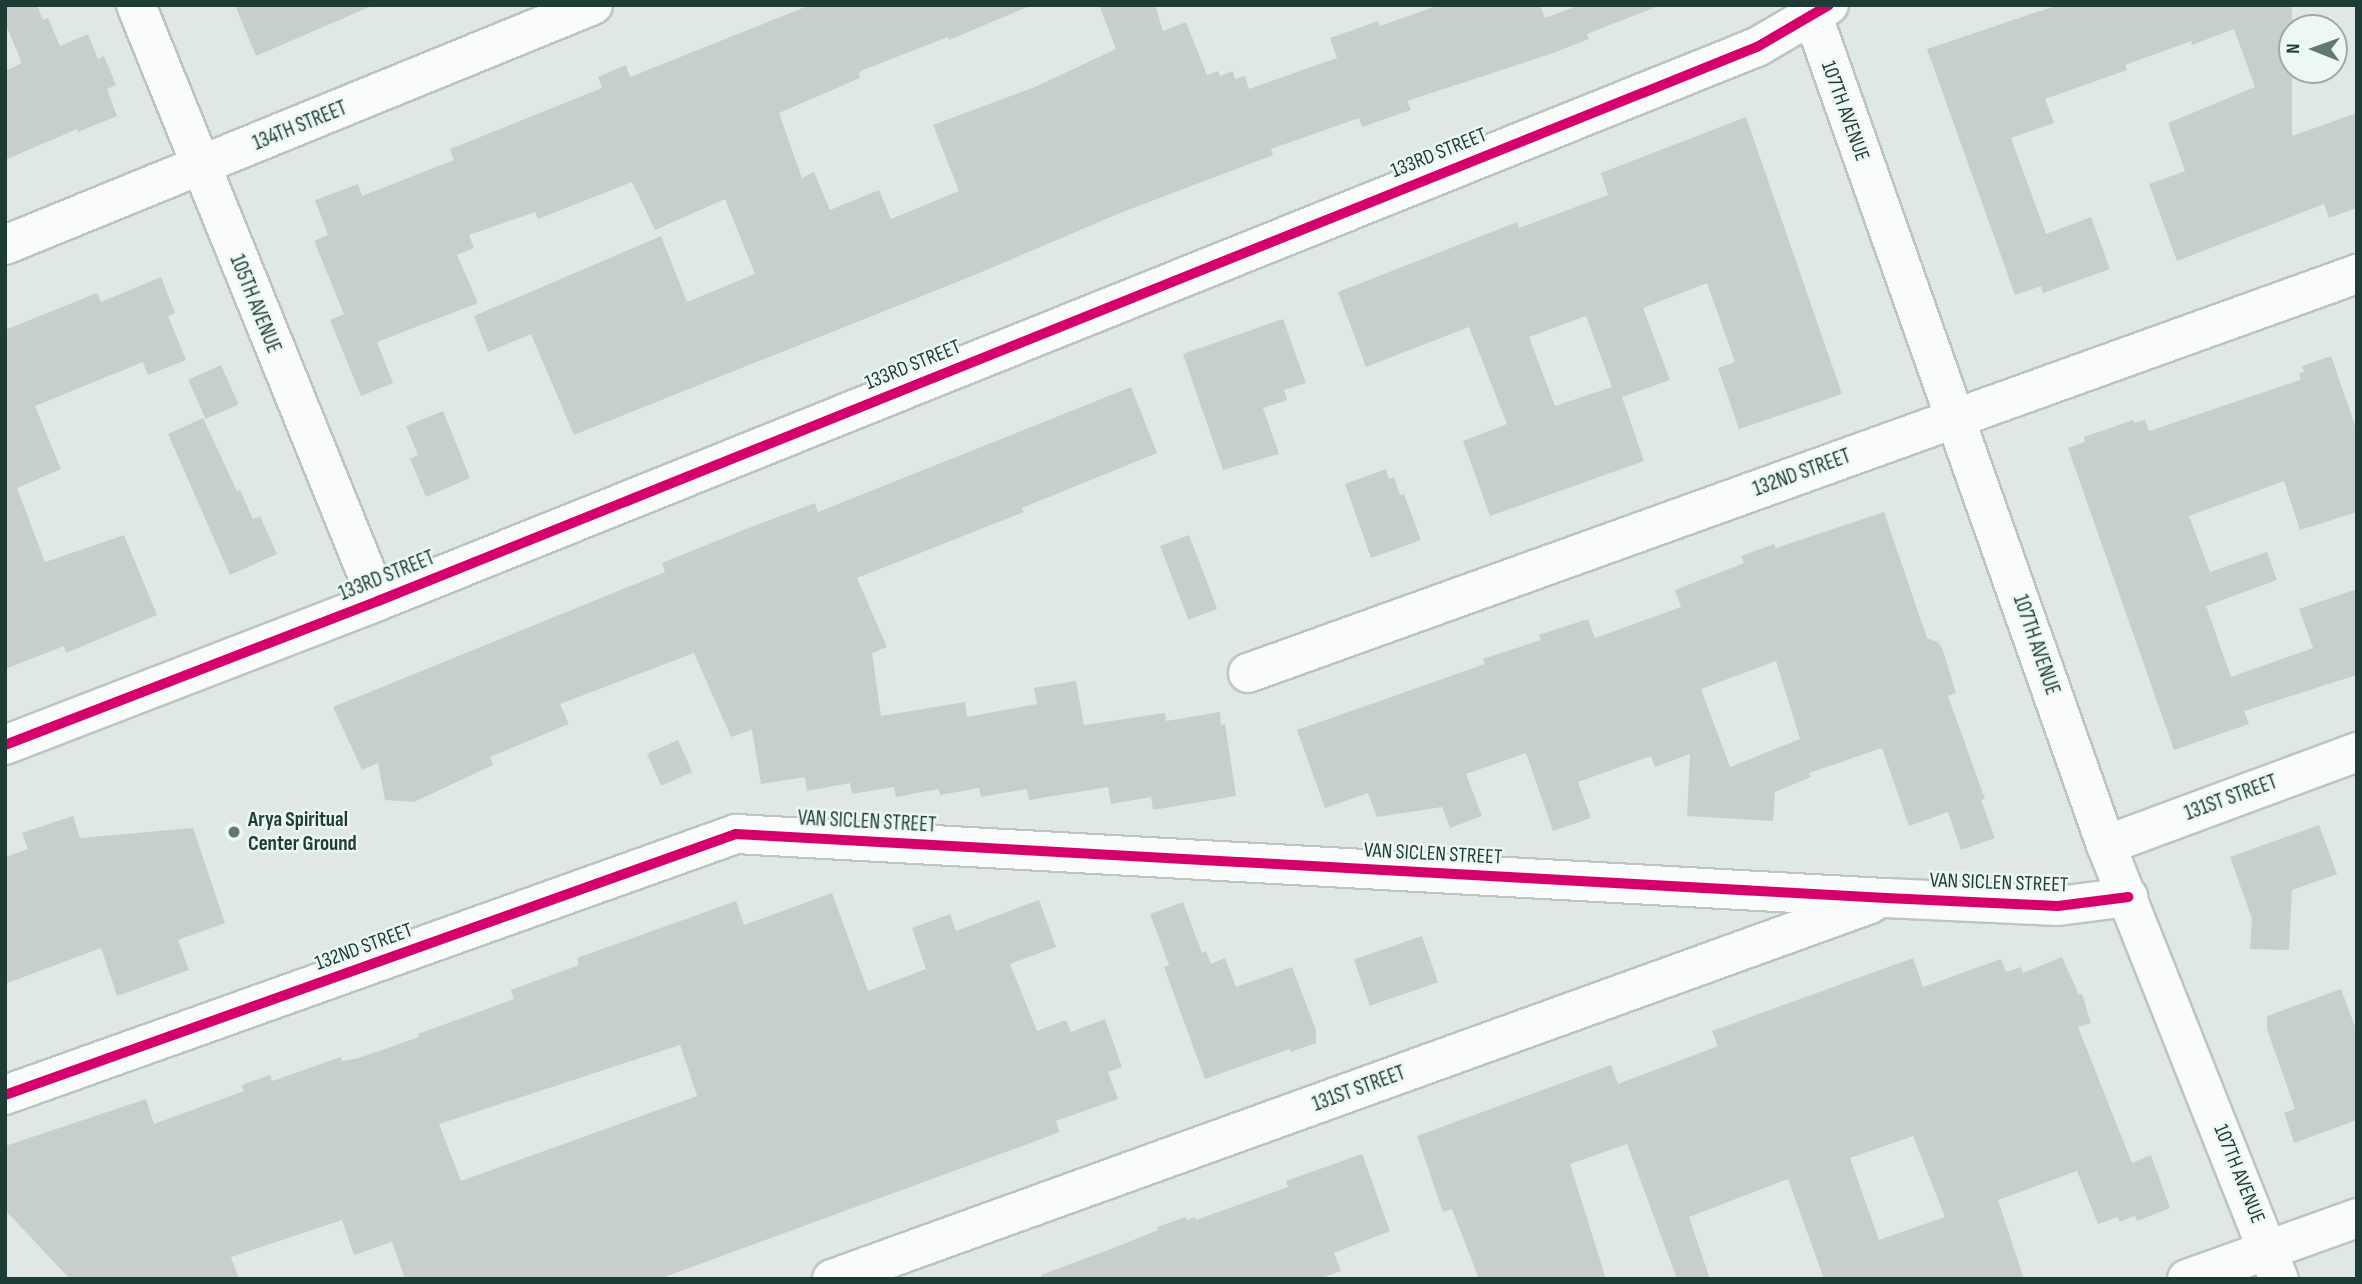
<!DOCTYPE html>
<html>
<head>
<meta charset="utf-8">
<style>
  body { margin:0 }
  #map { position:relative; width:2362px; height:1284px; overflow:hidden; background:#e0e8e5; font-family:"Sofia Sans Condensed",sans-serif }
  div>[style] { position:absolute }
  .building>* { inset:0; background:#c7cfcc; transform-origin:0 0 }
  .roads { filter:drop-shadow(2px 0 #bdc5c2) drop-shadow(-2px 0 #bdc5c2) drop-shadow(0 2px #bdc5c2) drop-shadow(0 -2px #bdc5c2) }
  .street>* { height:38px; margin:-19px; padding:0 19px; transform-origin:19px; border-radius:19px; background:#fafcfb }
  .cycleway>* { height:10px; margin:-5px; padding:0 5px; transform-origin:5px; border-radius:5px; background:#d6006c }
  .dots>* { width:19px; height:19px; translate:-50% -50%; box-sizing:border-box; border:4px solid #edf7f3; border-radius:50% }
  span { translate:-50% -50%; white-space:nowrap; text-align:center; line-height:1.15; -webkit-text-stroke:5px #edf7f3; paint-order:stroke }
  .street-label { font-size:21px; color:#1d3c36 }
  .poi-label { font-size:21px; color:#1d3c36; font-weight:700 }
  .left { translate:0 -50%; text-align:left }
  .frame { position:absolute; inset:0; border:7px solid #1d3c36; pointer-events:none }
  .north { position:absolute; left:2278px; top:14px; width:70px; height:70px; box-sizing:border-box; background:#edf7f3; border:2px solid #9aaca7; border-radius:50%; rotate:271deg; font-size:19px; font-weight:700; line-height:28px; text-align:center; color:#1d3c36 }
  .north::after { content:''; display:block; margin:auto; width:24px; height:32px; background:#617873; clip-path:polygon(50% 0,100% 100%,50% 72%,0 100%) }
</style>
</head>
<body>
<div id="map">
  <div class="building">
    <i style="clip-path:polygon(5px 5px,37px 5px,43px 20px,48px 18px,60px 46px,88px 34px,98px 59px,104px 56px,116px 85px,107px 89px,117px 116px,78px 132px,77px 129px,5px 160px,5px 71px,22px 63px,5px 23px)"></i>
    <i style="clip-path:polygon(235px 5px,374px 5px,256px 56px)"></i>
    <i style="clip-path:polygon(810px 5px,1032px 5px,949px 40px,948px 37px,863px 70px,859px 73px,860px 78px,779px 113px,802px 178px,814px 172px,830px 210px,879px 190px,891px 219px,959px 191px,933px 125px,1035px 87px,1116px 49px,1099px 5px,1155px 5px,1163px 31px,1186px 22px,1207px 75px,1218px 71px,1220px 76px,1233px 71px,1235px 79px,1245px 76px,1249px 89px,1337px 58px,1330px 38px,1378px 21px,1380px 26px,1439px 5px,1540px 5px,1545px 18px,1580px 5px,1656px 7px,1587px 34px,1589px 39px,1553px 53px,1407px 101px,1411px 110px,1362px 127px,1359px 118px,1271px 149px,1273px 155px,1120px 213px,977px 274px,574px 435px,531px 334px,488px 352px,474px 316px,661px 236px,687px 302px,755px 274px,725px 199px,655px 230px,632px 182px,538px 219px,535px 212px,469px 235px,474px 248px,457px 255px,478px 303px,377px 342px,393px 383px,361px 396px,330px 320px,344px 314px,314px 241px,328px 235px,315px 200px,358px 184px,362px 196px,454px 160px,450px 149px,602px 88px,598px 77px,626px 65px,630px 77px)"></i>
    <i style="clip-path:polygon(2058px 5px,2292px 5px,2292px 136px,2357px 113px,2357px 208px,2329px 218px,2324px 204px,2177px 261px,2149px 184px,2185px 171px,2168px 123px,2255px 87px,2234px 29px,2192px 45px,2191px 41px,2125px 65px,2127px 70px,2045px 99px,2054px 123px,2011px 138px,2046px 234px,2091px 217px,2110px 269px,2043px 293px,2041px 286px,2015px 295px,1927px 49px)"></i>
    <i style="clip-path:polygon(evenodd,1746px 117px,1842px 394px,1739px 429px,1718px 368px,1735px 362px,1707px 283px,1643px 308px,1670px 380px,1622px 397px,1644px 461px,1490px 516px,1463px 441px,1507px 424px,1469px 327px,1366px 367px,1338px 292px,1517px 222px,1519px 228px,1608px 195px,1601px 173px,1746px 117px,1586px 316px,1612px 387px,1555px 406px,1529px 337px,1586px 316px)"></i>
    <i style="clip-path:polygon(161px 277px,175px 313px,168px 316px,186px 360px,148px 375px,143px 362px,35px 406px,61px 469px,17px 488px,45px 562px,124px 535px,157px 615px,66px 653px,64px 646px,5px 669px,5px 330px,97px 293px,101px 302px)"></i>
    <i style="clip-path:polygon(1283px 319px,1306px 383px,1284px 390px,1287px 400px,1263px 408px,1279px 454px,1223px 470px,1183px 354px)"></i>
    <i style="clip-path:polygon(2331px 356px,2357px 431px,2357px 512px,2300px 530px,2284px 481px,2189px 516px,2210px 572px,2267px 552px,2277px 580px,2206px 606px,2231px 677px,2313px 648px,2299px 609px,2357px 589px,2357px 675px,2244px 711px,2249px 724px,2174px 750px,2068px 448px,2085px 442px,2084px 437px,2133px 420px,2135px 423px,2145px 420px,2149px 431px,2297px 381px,2301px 379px,2299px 374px,2304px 372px,2302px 366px)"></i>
    <i style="left:221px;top:365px;width:43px;height:36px;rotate:66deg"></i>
    <i style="clip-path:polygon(1131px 387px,1157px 453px,1022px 508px,1024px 512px,857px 578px,887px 647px,872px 653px,881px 716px,965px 702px,967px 717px,1037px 704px,1034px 688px,1076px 681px,1084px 725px,1165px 713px,1166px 721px,1220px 712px,1221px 725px,1225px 724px,1236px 796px,1153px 810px,1151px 797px,1111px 804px,1108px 787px,1029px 800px,1027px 789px,981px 797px,979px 788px,940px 795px,939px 789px,896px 797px,894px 787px,852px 794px,850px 783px,807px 791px,805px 777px,761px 784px,752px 730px,731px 737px,694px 653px,560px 704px,569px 724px,490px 757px,493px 765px,414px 802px,385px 800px,378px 763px,362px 770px,333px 707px,665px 572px,662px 563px,746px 529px,815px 503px,818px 512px)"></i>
    <i style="clip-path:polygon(443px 411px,470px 478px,426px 497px,410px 459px,418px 455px,406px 426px)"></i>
    <i style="clip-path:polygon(203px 418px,237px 491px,240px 490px,253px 519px,260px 516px,277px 554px,230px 575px,168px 434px)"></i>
    <i style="clip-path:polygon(1386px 469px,1389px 479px,1394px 477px,1400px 495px,1404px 494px,1421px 540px,1371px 558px,1345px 484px)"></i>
    <i style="clip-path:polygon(evenodd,1884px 512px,1927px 638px,1938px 642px,1943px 650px,1956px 693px,1948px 696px,1985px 799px,1981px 800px,1995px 838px,1961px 850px,1948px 812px,1909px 826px,1882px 748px,1809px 773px,1811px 777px,1775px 792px,1773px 821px,1687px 816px,1690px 754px,1655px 767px,1651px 756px,1578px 782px,1591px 818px,1553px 831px,1526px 753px,1466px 774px,1482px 816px,1450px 828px,1442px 807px,1377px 817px,1368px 793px,1325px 808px,1297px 730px,1485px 664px,1483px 659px,1541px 640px,1539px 635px,1588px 619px,1595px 638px,1681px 607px,1675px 590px,1744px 563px,1741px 556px,1774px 544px,1776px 548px,1884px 512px,1776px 661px,1800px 739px,1730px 767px,1701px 689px,1776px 661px)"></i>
    <i style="left:1189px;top:535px;width:79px;height:31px;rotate:69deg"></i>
    <i style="left:678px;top:740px;width:35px;height:34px;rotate:66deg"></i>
    <i style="clip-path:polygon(73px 816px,80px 838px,193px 828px,225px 923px,178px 940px,189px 970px,117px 996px,101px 948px,5px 984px,5px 857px,28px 849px,22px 833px)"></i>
    <i style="clip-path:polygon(2319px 825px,2337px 874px,2292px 890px,2289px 950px,2250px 949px,2252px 919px,2230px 857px)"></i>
    <i style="clip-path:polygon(evenodd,832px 893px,868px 991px,926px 969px,912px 928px,950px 914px,956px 931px,1039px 900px,1056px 947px,1010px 964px,1037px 1031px,1066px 1020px,1071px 1032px,1105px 1019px,1122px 1067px,1108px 1072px,1118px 1099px,1056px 1121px,1060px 1132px,659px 1279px,405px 1279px,392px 1242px,354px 1255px,342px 1220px,231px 1257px,239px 1279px,70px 1279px,5px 1210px,5px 1146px,146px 1099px,154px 1124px,244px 1091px,242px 1085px,270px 1075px,272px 1081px,341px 1057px,342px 1061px,359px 1058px,419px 1037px,418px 1034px,514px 999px,511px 990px,579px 965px,577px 958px,736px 901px,744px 925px,832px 893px,680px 1045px,697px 1096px,461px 1181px,439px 1124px,680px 1045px)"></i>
    <i style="clip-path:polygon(1183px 902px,1202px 953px,1206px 951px,1211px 964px,1225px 958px,1236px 987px,1292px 967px,1316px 1030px,1316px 1043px,1291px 1052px,1290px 1049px,1205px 1079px,1164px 967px,1169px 965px,1150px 914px)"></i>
    <i style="left:1422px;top:936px;width:49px;height:72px;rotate:71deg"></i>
    <i style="clip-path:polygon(evenodd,2062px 957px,2079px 995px,2082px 994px,2091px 1023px,2078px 1027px,2132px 1163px,2151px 1155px,2170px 1208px,2137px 1221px,2135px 1216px,2119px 1222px,2118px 1217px,2098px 1224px,2077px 1171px,1998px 1200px,2024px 1279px,1824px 1279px,1788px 1179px,1689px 1217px,1710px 1279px,1677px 1279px,1627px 1144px,1570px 1164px,1606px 1279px,1479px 1279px,1452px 1209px,1443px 1212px,1417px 1136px,1611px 1065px,1618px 1084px,1718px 1046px,1712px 1031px,1913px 958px,1923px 987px,2001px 959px,2006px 972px,2021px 967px,2023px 973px,2062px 957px,1913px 1136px,1945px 1217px,1879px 1240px,1850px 1158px,1913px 1136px)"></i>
    <i style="clip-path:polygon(2341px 989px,2357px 1032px,2357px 1120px,2294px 1143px,2284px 1113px,2295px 1109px,2267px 1029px,2267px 1016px)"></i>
    <i style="clip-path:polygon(1362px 1154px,1390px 1231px,1334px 1253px,1341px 1271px,1319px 1279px,1041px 1279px,1041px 1275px,1116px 1247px,1158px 1230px,1157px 1227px,1186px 1217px,1187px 1220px,1195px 1217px,1196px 1220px,1288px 1187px,1286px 1181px)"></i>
  </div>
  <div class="roads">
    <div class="street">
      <i style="left:136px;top:5px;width:643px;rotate:67.9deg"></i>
      <i style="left:1809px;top:5px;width:891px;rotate:70.53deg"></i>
      <i style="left:2106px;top:845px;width:467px;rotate:68.3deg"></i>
      <i style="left:5px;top:245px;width:635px;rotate:-22.2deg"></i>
      <i style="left:1248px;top:673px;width:1179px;rotate:-19.79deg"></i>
      <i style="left:5px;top:745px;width:400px;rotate:-21.1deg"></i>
      <i style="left:378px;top:601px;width:1486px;rotate:-21.89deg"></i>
      <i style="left:1757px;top:47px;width:83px;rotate:-30.3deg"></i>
      <i style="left:2106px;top:845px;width:268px;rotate:-20.3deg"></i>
      <i style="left:5px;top:1095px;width:776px;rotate:-19.65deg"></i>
      <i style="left:736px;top:834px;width:1152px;rotate:3.19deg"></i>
      <i style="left:1886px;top:898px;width:172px;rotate:2.7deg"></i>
      <i style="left:2058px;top:906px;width:71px;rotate:-7.3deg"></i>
      <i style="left:832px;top:1279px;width:1104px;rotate:-19.86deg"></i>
      <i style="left:2187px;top:1279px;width:181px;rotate:-19.7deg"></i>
    </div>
  </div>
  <div class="cycleway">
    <i style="left:5px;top:745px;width:400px;rotate:-21.1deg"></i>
    <i style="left:378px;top:601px;width:1486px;rotate:-21.89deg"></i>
    <i style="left:1757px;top:47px;width:83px;rotate:-30.3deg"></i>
    <i style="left:5px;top:1095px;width:776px;rotate:-19.65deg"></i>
    <i style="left:736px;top:834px;width:1152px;rotate:3.19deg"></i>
    <i style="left:1886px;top:898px;width:172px;rotate:2.7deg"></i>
    <i style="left:2058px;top:906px;width:71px;rotate:-7.3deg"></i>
  </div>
  <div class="dots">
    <i style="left:234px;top:832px;background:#617873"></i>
  </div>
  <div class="street-label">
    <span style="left:1845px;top:111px;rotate:70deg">107TH AVENUE</span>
    <span style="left:300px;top:126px;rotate:-22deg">134TH STREET</span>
    <span style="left:1439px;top:153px;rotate:-22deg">133RD STREET</span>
    <span style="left:255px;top:304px;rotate:68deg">105TH AVENUE</span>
    <span style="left:913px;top:365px;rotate:-22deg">133RD STREET</span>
    <span style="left:1802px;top:473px;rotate:-20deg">132ND STREET</span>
    <span style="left:387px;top:576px;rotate:-22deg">133RD STREET</span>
    <span style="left:2036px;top:645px;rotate:71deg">107TH AVENUE</span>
    <span style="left:2231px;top:798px;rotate:-20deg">131ST STREET</span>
    <span style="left:867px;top:822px;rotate:3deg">VAN SICLEN STREET</span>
    <span style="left:1433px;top:854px;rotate:3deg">VAN SICLEN STREET</span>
    <span style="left:1999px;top:883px;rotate:2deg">VAN SICLEN STREET</span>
    <span style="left:364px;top:947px;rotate:-20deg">132ND STREET</span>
    <span style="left:1359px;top:1089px;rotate:-20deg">131ST STREET</span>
    <span style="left:2239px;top:1174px;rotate:68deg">107TH AVENUE</span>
  </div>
  <div class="poi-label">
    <span class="left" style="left:248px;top:832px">Arya Spiritual<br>Center Ground</span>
  </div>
  <div class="frame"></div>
  <div class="north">N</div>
</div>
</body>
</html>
